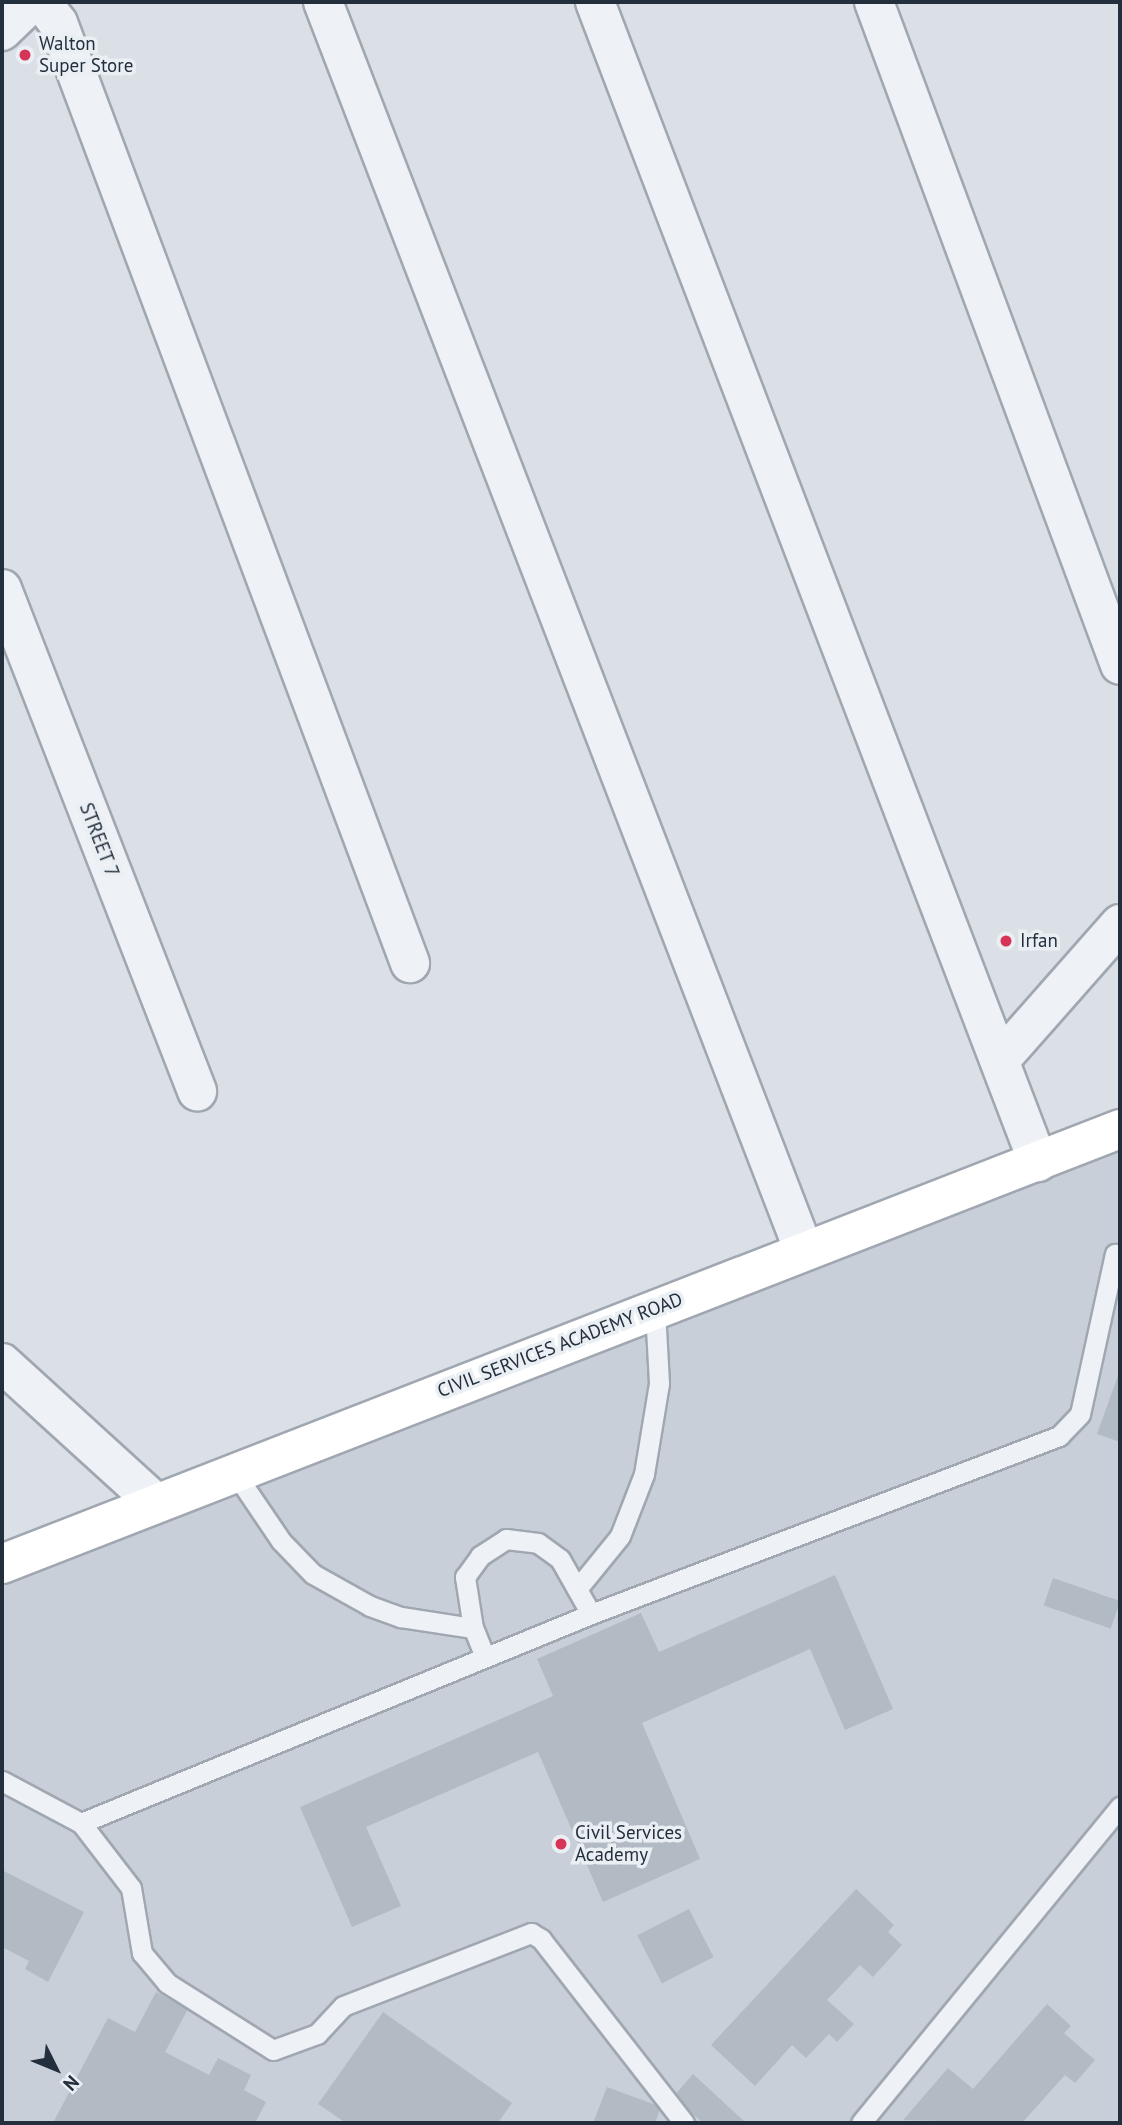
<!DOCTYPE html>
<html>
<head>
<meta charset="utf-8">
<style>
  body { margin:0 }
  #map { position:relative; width:1122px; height:2125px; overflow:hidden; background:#dbe0e7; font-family:"PT Sans",sans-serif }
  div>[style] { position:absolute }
  .built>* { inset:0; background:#c9cfd9 }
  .building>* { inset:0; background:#b2bac4; transform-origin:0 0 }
  .roads { filter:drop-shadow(2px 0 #a0a7b1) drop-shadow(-2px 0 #a0a7b1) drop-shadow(0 2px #a0a7b1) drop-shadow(0 -2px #a0a7b1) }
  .lane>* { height:19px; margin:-9.5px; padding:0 9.5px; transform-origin:9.5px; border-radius:9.5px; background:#eef1f5 }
  .street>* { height:38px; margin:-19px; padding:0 19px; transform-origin:19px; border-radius:19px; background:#eef1f5 }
  .secondary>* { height:38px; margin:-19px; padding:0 19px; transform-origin:19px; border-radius:19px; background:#fff }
  .dots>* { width:19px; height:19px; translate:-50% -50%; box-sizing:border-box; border:4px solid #eaeff4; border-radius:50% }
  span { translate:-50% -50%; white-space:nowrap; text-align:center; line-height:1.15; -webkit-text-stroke:7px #eaeff4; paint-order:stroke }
  .poi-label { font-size:19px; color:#242f3d }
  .left { translate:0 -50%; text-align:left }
  .street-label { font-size:19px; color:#242f3d }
  .frame { position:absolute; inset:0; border:4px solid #242f3d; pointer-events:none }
  .north { position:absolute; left:21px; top:2034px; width:70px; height:70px; -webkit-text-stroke:5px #eaeff4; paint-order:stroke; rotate:133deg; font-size:19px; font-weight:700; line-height:28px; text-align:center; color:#242f3d }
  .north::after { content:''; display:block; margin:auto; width:24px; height:32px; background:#242f3d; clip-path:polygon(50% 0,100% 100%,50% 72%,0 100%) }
</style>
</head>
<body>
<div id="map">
  <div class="built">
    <i style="clip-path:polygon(1120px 1127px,1120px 2123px,2px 2123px,2px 1565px)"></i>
  </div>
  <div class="building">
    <i style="clip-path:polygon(1120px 1370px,1120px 1442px,1097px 1434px)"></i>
    <i style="clip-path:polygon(835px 1575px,893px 1709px,845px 1730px,810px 1649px,642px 1723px,700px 1859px,603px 1902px,538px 1752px,366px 1827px,401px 1906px,352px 1927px,300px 1807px,553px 1696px,537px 1659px,641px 1613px,659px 1652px)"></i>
    <i style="left:1053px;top:1578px;width:71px;height:29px;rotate:19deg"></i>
    <i style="clip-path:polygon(2px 1870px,84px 1912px,48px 1982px,25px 1969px,29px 1961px,2px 1947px)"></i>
    <i style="clip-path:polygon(856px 1889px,894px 1925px,888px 1932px,902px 1945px,873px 1977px,860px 1965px,827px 2000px,854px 2024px,837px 2042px,829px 2034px,806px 2058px,792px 2045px,755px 2086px,711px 2045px)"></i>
    <i style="left:689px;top:1909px;width:54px;height:58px;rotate:63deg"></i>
    <i style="clip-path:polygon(156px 1992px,188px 2009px,165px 2052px,209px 2075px,218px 2058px,251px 2075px,244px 2090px,266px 2102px,255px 2123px,54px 2121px,108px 2018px,135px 2032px)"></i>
    <i style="clip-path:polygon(1047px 2004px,1071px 2026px,1064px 2033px,1095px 2060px,1075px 2083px,1065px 2075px,1022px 2123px,903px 2120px,948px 2068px,973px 2089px)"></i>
    <i style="clip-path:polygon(383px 2012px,512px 2103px,498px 2123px,346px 2123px,318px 2104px)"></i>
    <i style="clip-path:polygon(693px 2074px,746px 2123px,703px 2123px,674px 2096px)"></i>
    <i style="clip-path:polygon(607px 2087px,661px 2107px,655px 2123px,593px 2123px)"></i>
  </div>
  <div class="roads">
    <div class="lane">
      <i style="left:235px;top:1473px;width:82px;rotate:55.9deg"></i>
      <i style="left:281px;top:1541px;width:46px;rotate:45.9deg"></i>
      <i style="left:313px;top:1574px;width:65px;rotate:29.3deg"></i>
      <i style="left:370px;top:1606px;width:33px;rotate:20deg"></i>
      <i style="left:401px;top:1617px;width:73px;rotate:8.7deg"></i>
      <i style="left:577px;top:1589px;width:68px;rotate:-50.9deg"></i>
      <i style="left:620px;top:1536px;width:66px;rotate:-68.8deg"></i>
      <i style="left:644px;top:1474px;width:92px;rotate:-80.6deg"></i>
      <i style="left:659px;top:1383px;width:75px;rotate:-93.1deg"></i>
      <i style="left:485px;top:1657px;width:31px;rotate:-112deg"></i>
      <i style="left:473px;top:1628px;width:52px;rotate:-98.9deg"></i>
      <i style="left:465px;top:1577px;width:26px;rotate:-54deg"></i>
      <i style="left:480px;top:1556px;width:31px;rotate:-33deg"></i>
      <i style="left:506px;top:1539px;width:32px;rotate:7deg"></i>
      <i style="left:538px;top:1543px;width:27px;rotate:36deg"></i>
      <i style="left:560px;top:1559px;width:63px;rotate:60.6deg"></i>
      <i style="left:2px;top:1781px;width:89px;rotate:28deg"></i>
      <i style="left:81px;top:1823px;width:82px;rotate:52.4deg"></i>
      <i style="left:131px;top:1888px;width:66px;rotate:80.4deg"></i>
      <i style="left:142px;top:1953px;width:39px;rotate:50deg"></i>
      <i style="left:167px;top:1983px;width:125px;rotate:32.3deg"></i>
      <i style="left:273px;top:2050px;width:47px;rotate:-20deg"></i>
      <i style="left:317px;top:2034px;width:38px;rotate:-47deg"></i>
      <i style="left:343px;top:2006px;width:202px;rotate:-21.2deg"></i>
      <i style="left:531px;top:1933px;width:12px;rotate:31deg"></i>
      <i style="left:541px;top:1939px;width:233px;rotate:52.1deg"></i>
      <i style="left:81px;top:1823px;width:551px;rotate:-22.28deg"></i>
      <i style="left:591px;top:1614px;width:501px;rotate:-20.82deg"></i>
      <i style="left:1059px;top:1436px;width:30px;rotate:-46deg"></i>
      <i style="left:1080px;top:1414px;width:164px;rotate:-77.7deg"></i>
      <i style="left:861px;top:2123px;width:409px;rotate:-50.7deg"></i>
    </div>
    <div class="street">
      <i style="left:42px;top:2px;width:26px;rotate:53deg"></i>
      <i style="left:58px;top:23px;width:1004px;rotate:69.47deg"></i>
      <i style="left:323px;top:2px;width:1338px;rotate:68.94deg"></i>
      <i style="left:595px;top:2px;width:1242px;rotate:69.1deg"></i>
      <i style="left:874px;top:2px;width:707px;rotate:69.64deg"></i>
      <i style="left:2px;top:31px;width:42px;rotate:-44deg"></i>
      <i style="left:2px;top:589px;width:539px;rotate:68.77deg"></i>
      <i style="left:1001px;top:1059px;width:180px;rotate:-48.6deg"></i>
      <i style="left:2px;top:1363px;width:208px;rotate:42.3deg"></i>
    </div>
    <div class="secondary">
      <i style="left:2px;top:1564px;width:1200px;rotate:-21.26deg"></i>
    </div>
  </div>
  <div class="dots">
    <i style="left:25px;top:55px;background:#d63558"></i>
    <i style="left:1006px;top:941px;background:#d63558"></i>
    <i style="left:561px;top:1844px;background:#d63558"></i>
  </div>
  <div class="poi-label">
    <span class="left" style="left:39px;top:55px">Walton<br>Super Store</span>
    <span class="left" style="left:1020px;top:941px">Irfan</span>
    <span class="left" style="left:575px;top:1844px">Civil Services<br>Academy</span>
  </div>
  <div class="street-label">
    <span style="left:99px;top:840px;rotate:69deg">STREET 7</span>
    <span style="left:560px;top:1345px;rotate:-21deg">CIVIL SERVICES ACADEMY ROAD</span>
  </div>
  <div class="frame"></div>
  <div class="north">N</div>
</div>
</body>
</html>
